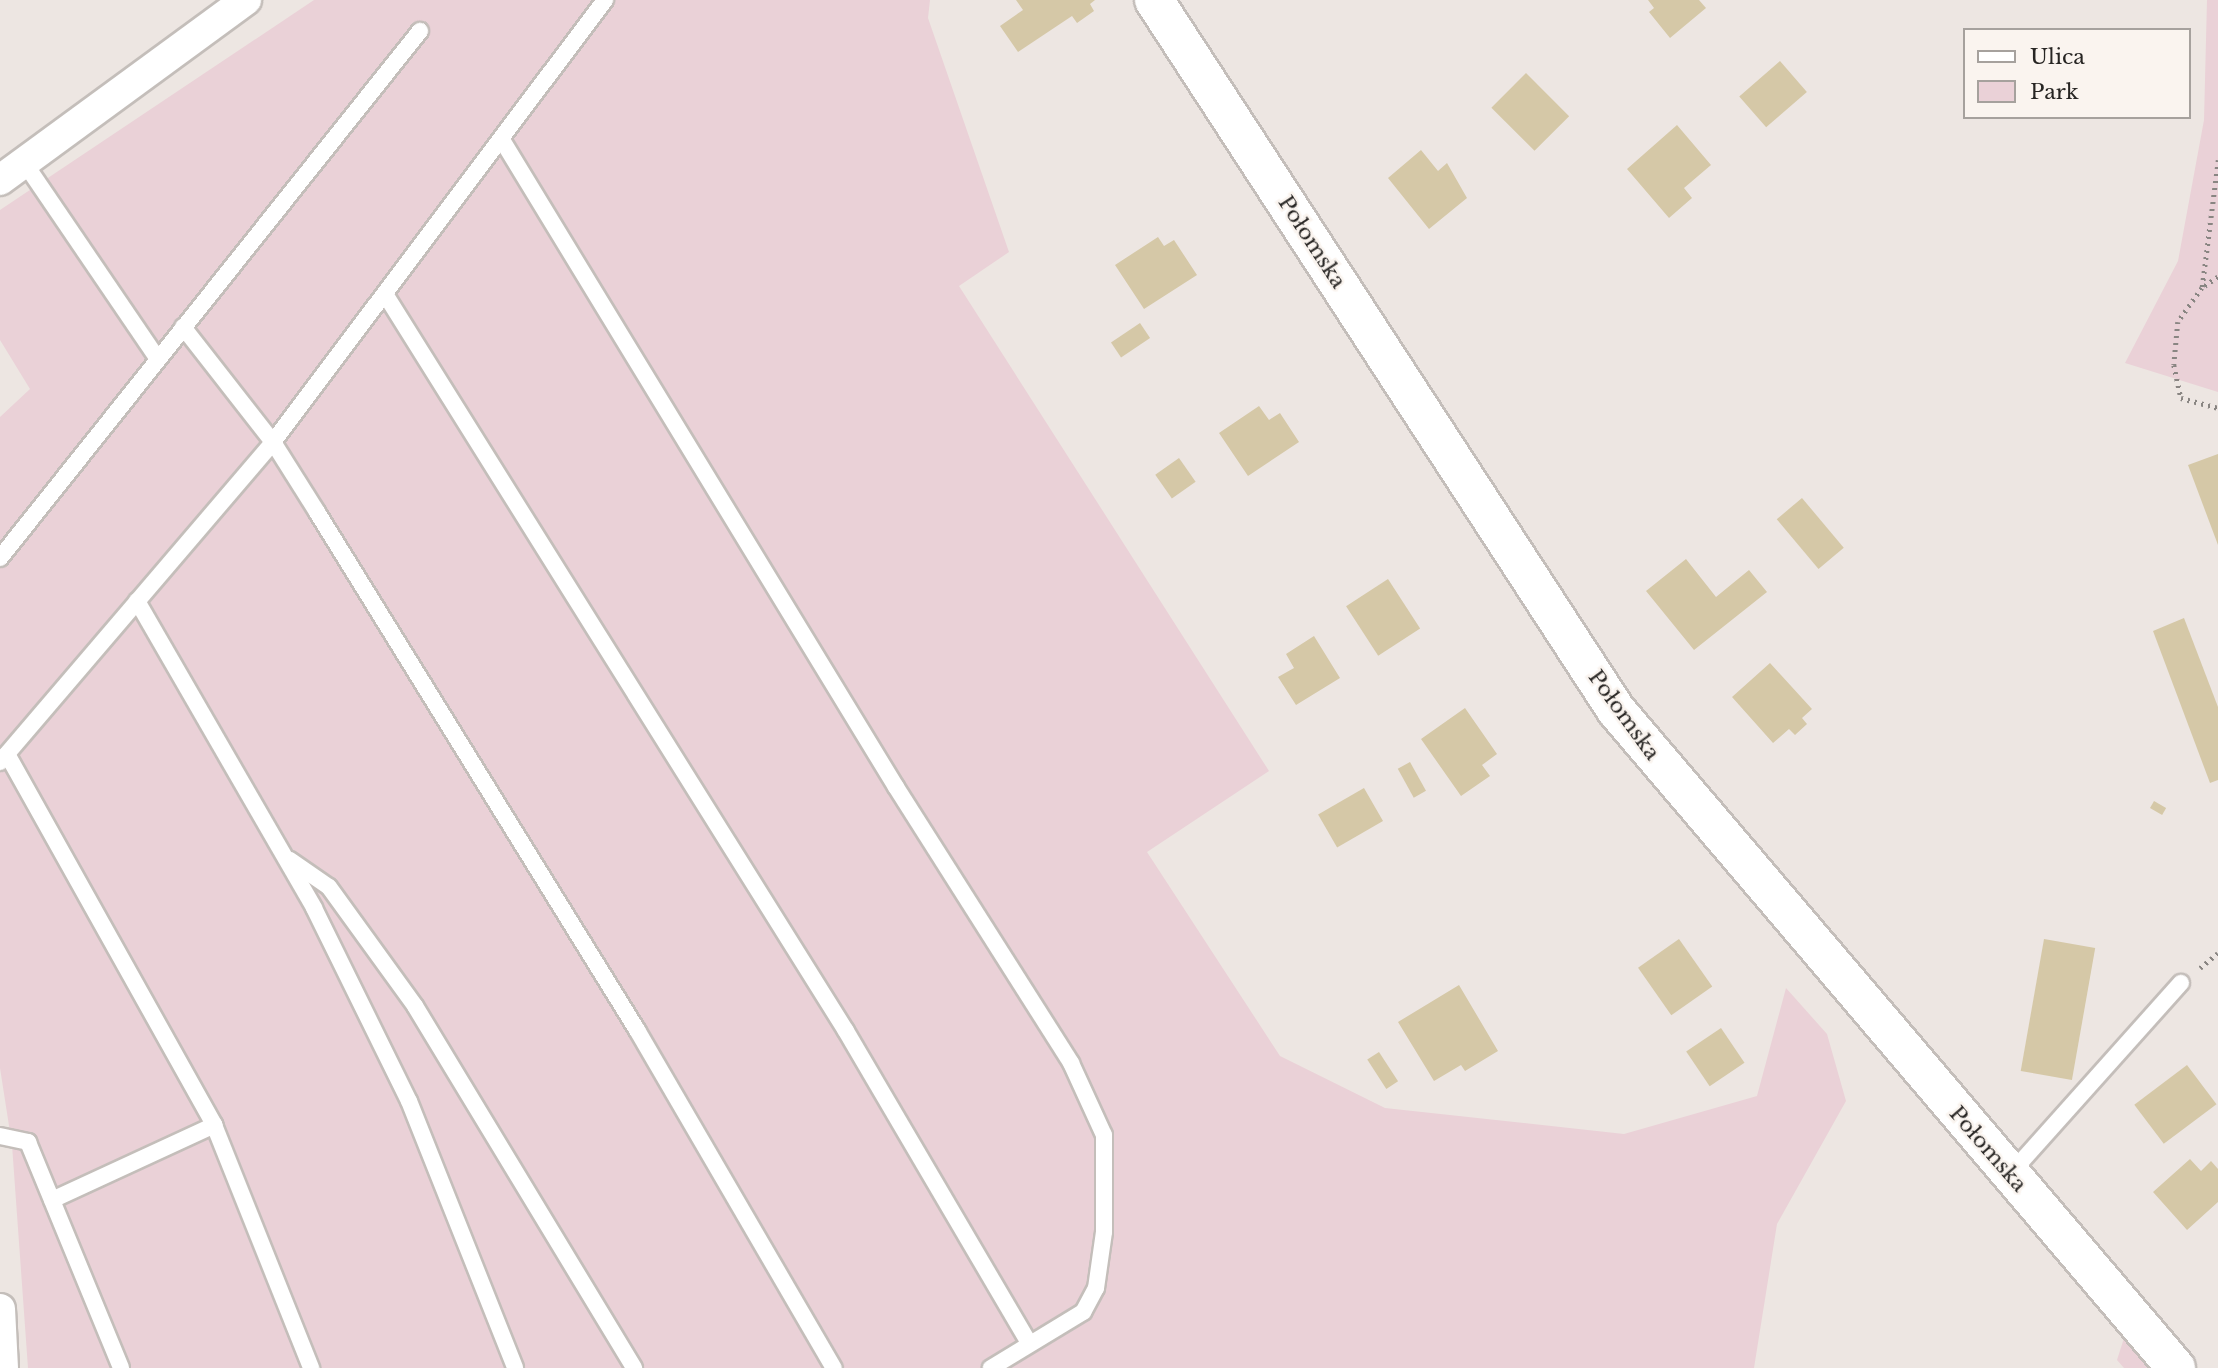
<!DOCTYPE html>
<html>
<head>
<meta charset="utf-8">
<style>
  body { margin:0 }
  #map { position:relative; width:2218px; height:1368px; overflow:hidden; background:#ede6e2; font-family:"Libre Baskerville",serif }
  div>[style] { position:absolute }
  .green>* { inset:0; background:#ead1d7 }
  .building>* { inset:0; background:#d5c8a7; transform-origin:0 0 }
  .path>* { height:4.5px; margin-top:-2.25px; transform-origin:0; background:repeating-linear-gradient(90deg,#898582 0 2px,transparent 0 7px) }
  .roads { filter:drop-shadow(2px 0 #c4beba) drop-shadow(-2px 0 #c4beba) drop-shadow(0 2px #c4beba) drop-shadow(0 -2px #c4beba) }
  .service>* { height:16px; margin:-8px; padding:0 8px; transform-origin:8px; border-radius:8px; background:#fff }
  .minor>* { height:30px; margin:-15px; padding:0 15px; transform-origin:15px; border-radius:15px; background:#fff }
  .tertiary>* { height:38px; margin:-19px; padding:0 19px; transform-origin:19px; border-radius:19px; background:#fff }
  span { translate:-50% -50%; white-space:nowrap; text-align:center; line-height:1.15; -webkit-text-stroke:5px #faf4ef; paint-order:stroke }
  .street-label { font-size:21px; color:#272523 }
  .legend { position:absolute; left:1963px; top:28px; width:228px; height:91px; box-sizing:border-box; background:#faf4ef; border:2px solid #a6a19d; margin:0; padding:9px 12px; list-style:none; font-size:21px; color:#272523 }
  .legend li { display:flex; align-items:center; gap:14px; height:35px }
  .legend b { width:35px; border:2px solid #a6a19d }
</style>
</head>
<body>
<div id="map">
  <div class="green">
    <i style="clip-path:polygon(314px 0,930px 0,928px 18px,1009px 252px,959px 286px,1269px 771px,1147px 852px,1280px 1056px,1385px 1108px,1624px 1134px,1757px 1096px,1786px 988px,1827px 1034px,1846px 1101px,1777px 1224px,1754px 1368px,28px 1368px,12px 1145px,0 1068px,0 417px,30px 389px,0 340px,0 210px)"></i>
    <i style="clip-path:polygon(2207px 0,2218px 0,2218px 392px,2125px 363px,2178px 261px,2204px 120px)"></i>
    <i style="clip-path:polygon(2125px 1335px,2154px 1368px,2124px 1368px,2117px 1360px)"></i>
  </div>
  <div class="building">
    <i style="clip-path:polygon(1016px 0,1095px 0,1090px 4px,1094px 11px,1077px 23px,1072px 16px,1018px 52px,1000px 26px,1023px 10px)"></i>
    <i style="clip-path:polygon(1648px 0,1699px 0,1706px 8px,1670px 38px,1649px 12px,1654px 8px)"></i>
    <i style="left:1780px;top:61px;width:41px;height:54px;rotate:49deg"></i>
    <i style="left:1526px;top:73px;width:61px;height:49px;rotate:45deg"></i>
    <i style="clip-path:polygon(1677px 125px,1711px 165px,1684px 188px,1692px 198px,1669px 218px,1627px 169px)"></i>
    <i style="clip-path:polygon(1421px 150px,1438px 171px,1447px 163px,1467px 198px,1429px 229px,1388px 178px)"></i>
    <i style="clip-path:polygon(1158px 237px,1164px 246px,1174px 240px,1197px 275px,1144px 309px,1115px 265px)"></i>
    <i style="left:1140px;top:323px;width:18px;height:35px;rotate:56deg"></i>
    <i style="clip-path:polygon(1259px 406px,1269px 420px,1280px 413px,1299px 442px,1248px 476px,1219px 433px)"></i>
    <i style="clip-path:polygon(2218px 454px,2218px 545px,2188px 465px)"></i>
    <i style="left:1179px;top:458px;width:29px;height:29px;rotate:55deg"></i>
    <i style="left:1802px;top:498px;width:65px;height:33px;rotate:50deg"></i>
    <i style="clip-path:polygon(1686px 559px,1716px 597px,1749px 570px,1767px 592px,1694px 650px,1646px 591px)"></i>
    <i style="left:1388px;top:579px;width:59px;height:50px;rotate:57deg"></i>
    <i style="clip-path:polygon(2184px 618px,2218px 707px,2218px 780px,2210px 783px,2153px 631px)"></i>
    <i style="clip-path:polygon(1314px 636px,1340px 678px,1296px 705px,1278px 677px,1294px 668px,1286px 654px)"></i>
    <i style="clip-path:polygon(1770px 663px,1812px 709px,1802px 718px,1807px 724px,1795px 735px,1789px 729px,1773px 743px,1732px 697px)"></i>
    <i style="clip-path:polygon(1465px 708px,1497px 754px,1482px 765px,1490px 776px,1461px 796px,1421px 739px)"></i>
    <i style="left:1410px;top:762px;width:33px;height:14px;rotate:61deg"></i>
    <i style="left:1364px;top:788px;width:38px;height:53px;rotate:60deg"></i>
    <i style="left:2154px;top:801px;width:14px;height:8px;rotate:30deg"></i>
    <i style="left:1679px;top:939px;width:58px;height:50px;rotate:55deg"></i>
    <i style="left:2044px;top:939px;width:52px;height:134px;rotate:10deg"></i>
    <i style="clip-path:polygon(1459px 985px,1498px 1051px,1465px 1071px,1461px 1065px,1434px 1081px,1398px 1022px)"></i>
    <i style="left:1721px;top:1028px;width:42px;height:42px;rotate:56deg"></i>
    <i style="left:1379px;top:1052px;width:35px;height:14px;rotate:57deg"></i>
    <i style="left:2187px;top:1065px;width:49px;height:66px;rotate:53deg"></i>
    <i style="clip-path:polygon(2190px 1159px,2201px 1171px,2211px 1161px,2218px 1169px,2218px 1202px,2187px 1230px,2153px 1192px)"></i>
  </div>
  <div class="path">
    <i style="left:2218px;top:277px;width:19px;rotate:145deg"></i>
    <i style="left:2202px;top:288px;width:42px;rotate:125.2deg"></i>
    <i style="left:2178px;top:322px;width:43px;rotate:95.3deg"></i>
    <i style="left:2174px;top:365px;width:34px;rotate:78deg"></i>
    <i style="left:2181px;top:398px;width:38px;rotate:15deg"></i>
    <i style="left:2202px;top:287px;width:128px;rotate:-82.8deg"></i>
    <i style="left:2200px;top:968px;width:23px;rotate:-40deg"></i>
  </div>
  <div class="roads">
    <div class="service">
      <i style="left:502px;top:140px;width:758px;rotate:58.66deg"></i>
      <i style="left:896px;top:787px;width:327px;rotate:57.6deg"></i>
      <i style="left:1071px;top:1063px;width:79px;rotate:65.4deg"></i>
      <i style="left:1104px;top:1135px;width:97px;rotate:90deg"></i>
      <i style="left:1104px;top:1232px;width:57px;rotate:98.1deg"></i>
      <i style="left:1096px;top:1288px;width:27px;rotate:118deg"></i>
      <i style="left:1083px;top:1312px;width:108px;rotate:148.7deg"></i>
      <i style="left:24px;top:162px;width:238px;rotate:55.8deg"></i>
      <i style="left:385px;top:294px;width:869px;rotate:57.97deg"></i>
      <i style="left:846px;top:1031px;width:362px;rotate:59.6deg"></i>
      <i style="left:183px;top:327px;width:146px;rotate:52deg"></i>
      <i style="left:273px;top:442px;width:83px;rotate:57.8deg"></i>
      <i style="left:317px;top:512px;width:609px;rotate:58.29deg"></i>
      <i style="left:637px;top:1030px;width:391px;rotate:59.8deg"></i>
      <i style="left:0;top:558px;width:674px;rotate:-51.45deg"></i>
      <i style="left:137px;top:601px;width:354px;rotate:60deg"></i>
      <i style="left:314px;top:908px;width:215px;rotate:63.8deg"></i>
      <i style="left:409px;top:1101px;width:287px;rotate:68.3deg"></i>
      <i style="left:7px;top:754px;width:425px;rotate:60.8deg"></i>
      <i style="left:214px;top:1125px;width:262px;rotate:68.2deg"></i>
      <i style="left:0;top:762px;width:421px;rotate:-49.5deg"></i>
      <i style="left:273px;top:442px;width:553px;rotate:-53.09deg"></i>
      <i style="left:290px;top:860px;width:47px;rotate:34.7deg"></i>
      <i style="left:329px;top:887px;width:147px;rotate:54.1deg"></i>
      <i style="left:415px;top:1006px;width:423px;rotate:58.8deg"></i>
      <i style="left:0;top:1136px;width:29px;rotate:12deg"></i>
      <i style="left:28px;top:1142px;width:244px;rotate:67.6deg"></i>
      <i style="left:2011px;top:1173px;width:255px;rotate:-48.2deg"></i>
      <i style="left:52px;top:1200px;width:179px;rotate:-24.8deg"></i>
    </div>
    <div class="minor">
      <i style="left:0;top:180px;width:305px;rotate:-36.2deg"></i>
      <i style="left:0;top:1309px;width:59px;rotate:87.1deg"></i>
    </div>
    <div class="tertiary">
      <i style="left:1154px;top:0;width:847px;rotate:56.95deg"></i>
      <i style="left:1616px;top:710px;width:864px;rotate:49.6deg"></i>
    </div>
  </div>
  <div class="street-label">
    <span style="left:1312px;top:242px;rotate:57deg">Połomska</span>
    <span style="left:1624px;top:715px;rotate:54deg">Połomska</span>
    <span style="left:1988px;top:1149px;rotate:49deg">Połomska</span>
  </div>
  <ul class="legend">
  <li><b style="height:9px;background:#fff"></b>Ulica</li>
  <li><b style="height:19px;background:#ead1d7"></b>Park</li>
  </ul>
</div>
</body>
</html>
